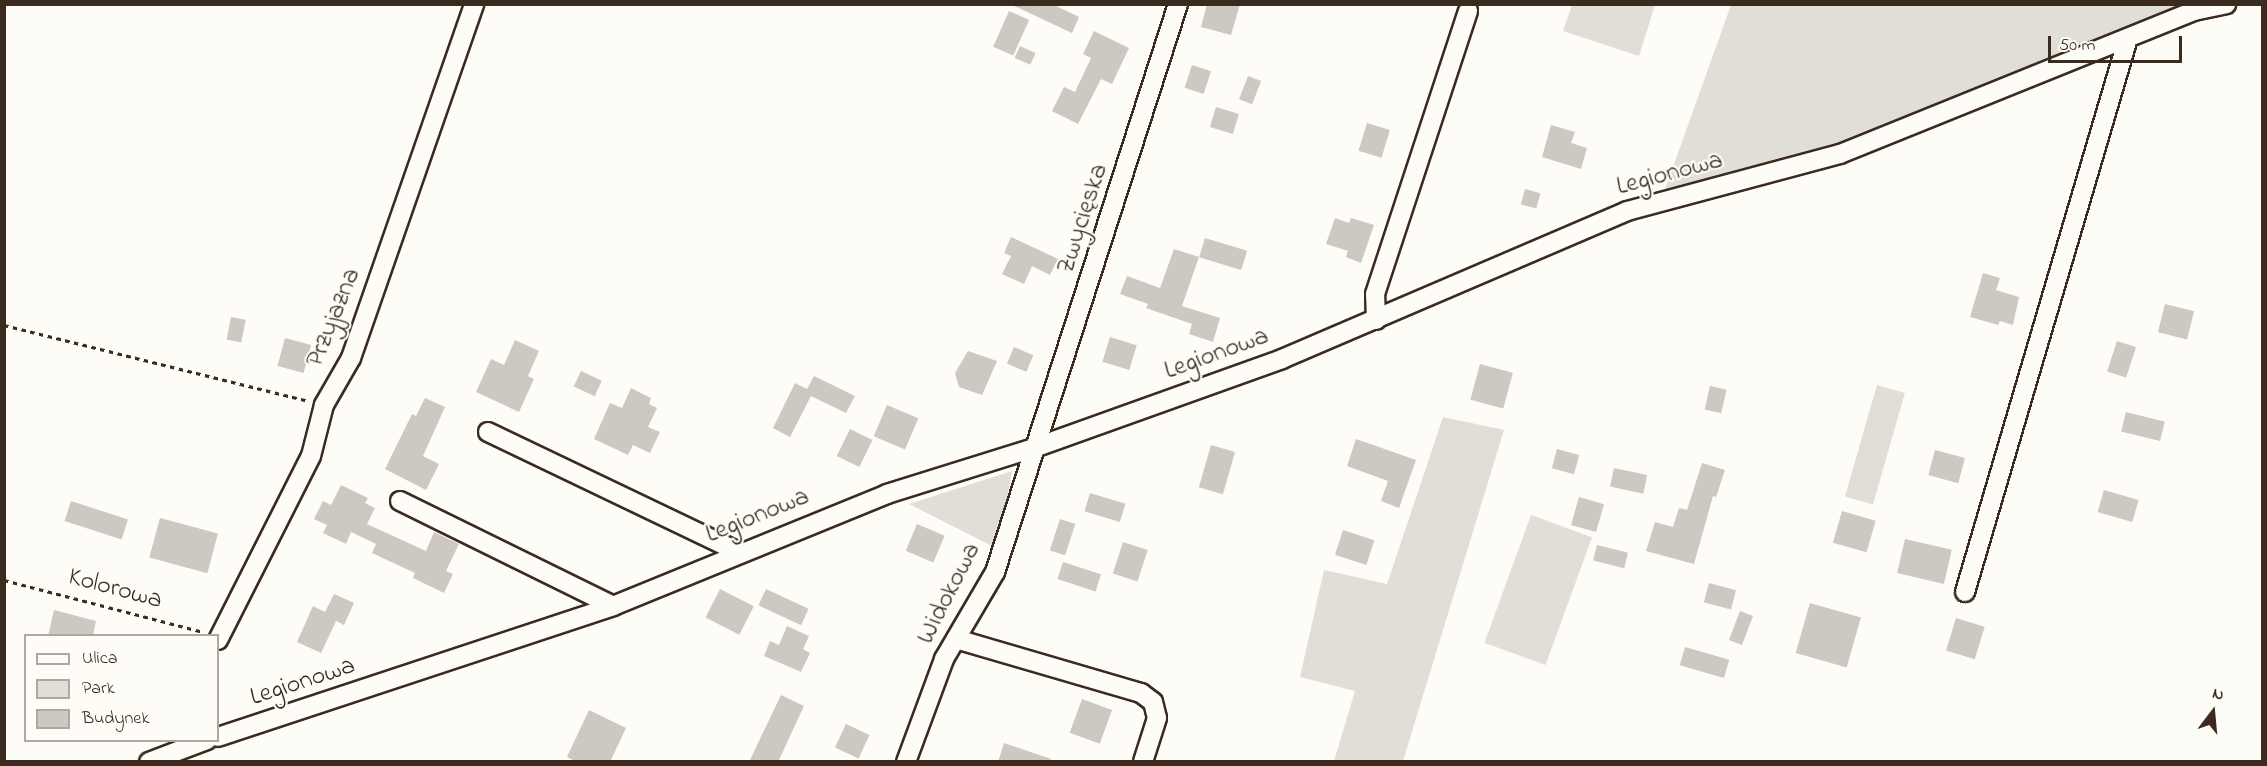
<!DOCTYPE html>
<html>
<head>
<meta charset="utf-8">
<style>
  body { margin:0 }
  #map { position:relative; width:2267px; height:766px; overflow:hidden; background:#fdfcf7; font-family:"Indie Flower",sans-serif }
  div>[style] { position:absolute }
  .green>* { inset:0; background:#e1ded7; transform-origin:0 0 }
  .building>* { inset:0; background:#cdc8c2; transform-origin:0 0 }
  .path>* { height:3px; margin-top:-1.5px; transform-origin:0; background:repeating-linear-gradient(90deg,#3b2a1e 0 4.5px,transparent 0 9px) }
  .roads { filter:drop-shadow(2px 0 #3b2a1e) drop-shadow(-2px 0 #3b2a1e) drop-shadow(0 2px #3b2a1e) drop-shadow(0 -2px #3b2a1e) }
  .minor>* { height:18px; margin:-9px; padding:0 9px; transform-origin:9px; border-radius:9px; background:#fdfcf7 }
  span { translate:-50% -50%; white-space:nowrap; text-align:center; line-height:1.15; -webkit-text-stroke:4.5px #fdfcf7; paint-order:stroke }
  .street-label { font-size:26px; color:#3b2a1e }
  .frame { position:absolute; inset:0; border:6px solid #3b2a1e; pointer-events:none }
  .legend { position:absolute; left:24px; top:634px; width:195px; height:108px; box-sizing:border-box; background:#fdfcf7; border:2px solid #afa8a0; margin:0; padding:8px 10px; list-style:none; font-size:18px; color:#3b2a1e }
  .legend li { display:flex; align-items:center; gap:12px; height:30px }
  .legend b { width:30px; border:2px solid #afa8a0 }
  .north { position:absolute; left:2183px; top:682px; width:60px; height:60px; -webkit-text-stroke:4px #fdfcf7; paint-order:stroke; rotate:16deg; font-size:16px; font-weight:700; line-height:24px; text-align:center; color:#3b2a1e }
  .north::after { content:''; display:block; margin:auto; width:21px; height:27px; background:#3b2a1e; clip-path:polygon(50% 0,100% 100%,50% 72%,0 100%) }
  .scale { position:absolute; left:2048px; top:36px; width:134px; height:27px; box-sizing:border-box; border:3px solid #3b2a1e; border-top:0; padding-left:8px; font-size:18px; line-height:21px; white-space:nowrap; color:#3b2a1e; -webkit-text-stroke:4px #fdfcf7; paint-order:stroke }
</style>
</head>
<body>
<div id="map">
  <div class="green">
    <i style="clip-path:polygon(1572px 5px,1655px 5px,1639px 56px,1563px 31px)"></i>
    <i style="clip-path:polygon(1731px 5px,2177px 5px,2174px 10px,1896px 125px,1771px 166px,1664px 192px)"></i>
    <i style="left:1877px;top:385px;width:29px;height:116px;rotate:16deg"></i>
    <i style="clip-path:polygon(1443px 417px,1504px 430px,1403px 761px,1334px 761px,1355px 691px,1300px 677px,1324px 570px,1387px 584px)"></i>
    <i style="clip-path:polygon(1012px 471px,998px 549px,909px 504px)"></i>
    <i style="left:1531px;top:515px;width:65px;height:136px;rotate:20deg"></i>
  </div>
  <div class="building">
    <i style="clip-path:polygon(1010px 4px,1052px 4px,1079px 17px,1072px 33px)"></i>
    <i style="clip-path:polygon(1207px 4px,1240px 4px,1231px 35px,1201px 27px)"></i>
    <i style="left:1009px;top:11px;width:22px;height:39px;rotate:24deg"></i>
    <i style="clip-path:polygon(1094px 31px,1129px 48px,1112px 84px,1101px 79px,1078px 124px,1052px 111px,1064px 87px,1075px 92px,1091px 58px,1083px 54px)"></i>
    <i style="left:1020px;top:46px;width:17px;height:13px;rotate:24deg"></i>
    <i style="left:1192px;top:65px;width:20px;height:24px;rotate:18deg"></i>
    <i style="left:1248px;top:76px;width:14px;height:25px;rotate:21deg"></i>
    <i style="left:1216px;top:107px;width:24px;height:21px;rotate:17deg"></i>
    <i style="left:1367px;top:123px;width:24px;height:29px;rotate:17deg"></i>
    <i style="clip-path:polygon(1551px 125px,1575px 132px,1571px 143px,1587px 148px,1581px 169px,1542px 157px)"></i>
    <i style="left:1525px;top:189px;width:16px;height:16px;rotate:15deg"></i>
    <i style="clip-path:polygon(1335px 218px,1349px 223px,1351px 218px,1374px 225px,1361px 263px,1346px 257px,1348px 251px,1326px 244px)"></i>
    <i style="clip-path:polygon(1011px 237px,1058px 259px,1050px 275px,1032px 266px,1024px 284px,1002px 274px,1011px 256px,1004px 253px)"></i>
    <i style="left:1205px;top:238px;width:44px;height:20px;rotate:17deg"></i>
    <i style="clip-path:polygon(1174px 249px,1199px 257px,1182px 306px,1220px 318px,1213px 342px,1189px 334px,1192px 324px,1146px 308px,1148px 304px,1120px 294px,1127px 276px,1160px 288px)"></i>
    <i style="clip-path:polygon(1983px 273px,2000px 278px,1996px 290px,2019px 297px,2013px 325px,2000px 321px,1998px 325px,1970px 317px)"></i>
    <i style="left:2165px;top:304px;width:30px;height:29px;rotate:14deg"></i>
    <i style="left:231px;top:317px;width:15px;height:23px;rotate:11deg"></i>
    <i style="left:1110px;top:337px;width:28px;height:26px;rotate:17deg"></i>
    <i style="left:285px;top:338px;width:27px;height:29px;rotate:15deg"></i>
    <i style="clip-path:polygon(515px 340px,539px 351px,528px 376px,534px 379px,519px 412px,476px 392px,491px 359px,504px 365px)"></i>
    <i style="left:2117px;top:341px;width:20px;height:32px;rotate:18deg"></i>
    <i style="left:1014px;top:347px;width:21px;height:18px;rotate:23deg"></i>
    <i style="clip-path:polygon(968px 351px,997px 361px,982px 395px,959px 387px,955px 373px)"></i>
    <i style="left:1480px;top:364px;width:34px;height:37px;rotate:15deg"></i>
    <i style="left:581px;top:371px;width:23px;height:17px;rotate:25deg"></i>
    <i style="clip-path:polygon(814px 376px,855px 396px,846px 413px,811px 396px,790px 437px,773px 428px,795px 383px,807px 389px)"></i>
    <i style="left:1710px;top:386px;width:17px;height:24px;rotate:13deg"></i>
    <i style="clip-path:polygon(631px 388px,651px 398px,649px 404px,657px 408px,648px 427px,660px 432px,650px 453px,633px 445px,628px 455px,594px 439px,610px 403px,622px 408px)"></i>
    <i style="clip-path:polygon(425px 398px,445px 407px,423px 456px,439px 464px,426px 490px,385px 469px,412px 414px,416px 416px)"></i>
    <i style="left:887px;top:405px;width:34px;height:34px;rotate:23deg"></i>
    <i style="left:2126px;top:412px;width:40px;height:20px;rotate:14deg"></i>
    <i style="left:850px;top:429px;width:25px;height:30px;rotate:26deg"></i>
    <i style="clip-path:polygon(1356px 439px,1416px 460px,1399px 508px,1381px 501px,1388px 481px,1347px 466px)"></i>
    <i style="left:1211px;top:445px;width:25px;height:44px;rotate:16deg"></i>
    <i style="left:1557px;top:449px;width:23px;height:20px;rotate:15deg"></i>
    <i style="left:1935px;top:450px;width:31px;height:26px;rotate:15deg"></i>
    <i style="clip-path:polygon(1702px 463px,1725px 470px,1716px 497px,1713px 496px,1694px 564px,1646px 551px,1655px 522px,1673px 527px,1679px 508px,1687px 510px)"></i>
    <i style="left:1614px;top:468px;width:34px;height:19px;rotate:12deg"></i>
    <i style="clip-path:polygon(341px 485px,368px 498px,365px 503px,375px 508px,367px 524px,426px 551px,434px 532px,459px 544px,446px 571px,453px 574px,444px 593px,413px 578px,415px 573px,372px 553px,376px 544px,351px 532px,346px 544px,323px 533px,327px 525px,314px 519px,323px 501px,331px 505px)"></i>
    <i style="left:2104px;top:490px;width:36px;height:23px;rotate:16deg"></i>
    <i style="left:1090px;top:493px;width:37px;height:19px;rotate:17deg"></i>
    <i style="left:1579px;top:497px;width:26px;height:29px;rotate:16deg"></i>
    <i style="left:71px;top:501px;width:60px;height:21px;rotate:18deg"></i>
    <i style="left:1842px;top:511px;width:35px;height:33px;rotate:16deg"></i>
    <i style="left:160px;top:518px;width:60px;height:41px;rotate:15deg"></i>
    <i style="left:1060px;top:519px;width:16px;height:33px;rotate:18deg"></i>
    <i style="left:917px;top:524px;width:30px;height:29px;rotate:23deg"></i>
    <i style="left:1343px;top:530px;width:33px;height:26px;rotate:18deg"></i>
    <i style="left:1905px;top:539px;width:48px;height:35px;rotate:13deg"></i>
    <i style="left:1123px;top:542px;width:26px;height:33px;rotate:18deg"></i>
    <i style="left:1597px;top:545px;width:32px;height:16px;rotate:14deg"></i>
    <i style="left:1063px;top:562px;width:40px;height:18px;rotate:18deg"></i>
    <i style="left:1709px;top:583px;width:28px;height:20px;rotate:15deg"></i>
    <i style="left:720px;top:589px;width:38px;height:32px;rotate:27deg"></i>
    <i style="left:766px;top:589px;width:47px;height:18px;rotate:25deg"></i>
    <i style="clip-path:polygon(334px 594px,354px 603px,344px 625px,336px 621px,321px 653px,297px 642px,313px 606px,325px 612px)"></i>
    <i style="left:1810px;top:603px;width:53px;height:52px;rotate:16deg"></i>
    <i style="clip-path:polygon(54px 610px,96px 621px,93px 636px,48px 636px)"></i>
    <i style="left:1740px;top:611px;width:14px;height:31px;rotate:21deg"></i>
    <i style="left:1956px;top:618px;width:30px;height:34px;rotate:17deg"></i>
    <i style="clip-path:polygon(787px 626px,809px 636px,803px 649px,810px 653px,801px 672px,764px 656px,770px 641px,779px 645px)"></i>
    <i style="left:1685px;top:647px;width:46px;height:19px;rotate:16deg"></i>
    <i style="clip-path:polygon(781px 695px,804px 706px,778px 762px,749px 762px)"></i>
    <i style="left:1082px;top:699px;width:32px;height:36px;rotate:20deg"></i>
    <i style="clip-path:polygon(589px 710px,626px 728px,610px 762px,577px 762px,567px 757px)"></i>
    <i style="left:846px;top:724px;width:26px;height:26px;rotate:25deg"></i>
    <i style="clip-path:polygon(1004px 743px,1051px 759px,1050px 762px,998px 762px)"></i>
  </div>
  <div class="path">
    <i style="left:4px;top:325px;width:313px;rotate:14deg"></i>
    <i style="left:4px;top:580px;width:206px;rotate:14.6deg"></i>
  </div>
  <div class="roads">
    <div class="minor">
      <i style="left:1376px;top:320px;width:26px;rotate:-92deg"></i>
      <i style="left:1375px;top:294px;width:298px;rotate:-71.8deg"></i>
      <i style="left:488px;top:432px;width:277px;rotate:25.6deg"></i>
      <i style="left:400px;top:501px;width:237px;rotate:26.2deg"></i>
      <i style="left:1965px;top:592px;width:577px;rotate:-73.6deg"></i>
      <i style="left:956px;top:639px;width:193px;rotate:16.3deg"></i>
      <i style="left:1141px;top:693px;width:15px;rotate:37deg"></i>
      <i style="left:1153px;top:702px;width:16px;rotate:76deg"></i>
      <i style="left:1157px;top:718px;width:46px;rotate:107.7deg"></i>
      <i style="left:218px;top:640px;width:206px;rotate:-63.2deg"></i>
      <i style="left:311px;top:456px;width:53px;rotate:-75.7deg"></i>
      <i style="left:324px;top:405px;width:54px;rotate:-60.1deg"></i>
      <i style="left:351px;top:358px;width:375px;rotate:-70.8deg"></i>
      <i style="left:218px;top:737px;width:416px;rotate:-18.3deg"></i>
      <i style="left:613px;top:606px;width:296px;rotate:-22.2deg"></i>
      <i style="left:887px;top:494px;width:154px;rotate:-17.4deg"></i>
      <i style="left:1034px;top:448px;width:263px;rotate:-19.7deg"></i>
      <i style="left:1282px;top:359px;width:375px;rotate:-23.2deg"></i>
      <i style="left:1627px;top:211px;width:220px;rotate:-15deg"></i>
      <i style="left:1840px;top:154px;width:382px;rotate:-22deg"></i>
      <i style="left:2194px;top:11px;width:33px;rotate:-12deg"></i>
      <i style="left:149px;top:762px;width:62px;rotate:-20.8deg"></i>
      <i style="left:906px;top:762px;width:110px;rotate:-69.7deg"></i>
      <i style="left:944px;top:659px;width:101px;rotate:-59.6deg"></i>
      <i style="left:995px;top:572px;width:597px;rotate:-72.14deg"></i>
    </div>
  </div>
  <div class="street-label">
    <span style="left:1670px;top:175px;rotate:-15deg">Legionowa</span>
    <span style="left:1084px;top:219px;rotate:-72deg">Zwycięska</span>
    <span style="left:335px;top:318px;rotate:-68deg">Przyjazna</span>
    <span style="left:1217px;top:355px;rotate:-20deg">Legionowa</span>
    <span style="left:758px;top:517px;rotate:-22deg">Legionowa</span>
    <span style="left:115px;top:590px;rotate:15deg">Kolorowa</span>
    <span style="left:950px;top:594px;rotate:-63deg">Widokowa</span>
    <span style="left:303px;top:683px;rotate:-18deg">Legionowa</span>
  </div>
  <div class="frame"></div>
  <ul class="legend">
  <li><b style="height:8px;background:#fdfcf7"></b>Ulica</li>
  <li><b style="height:16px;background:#e1ded7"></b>Park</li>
  <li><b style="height:16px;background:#cdc8c2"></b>Budynek</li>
  </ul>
  <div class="north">N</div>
  <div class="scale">50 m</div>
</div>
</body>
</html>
